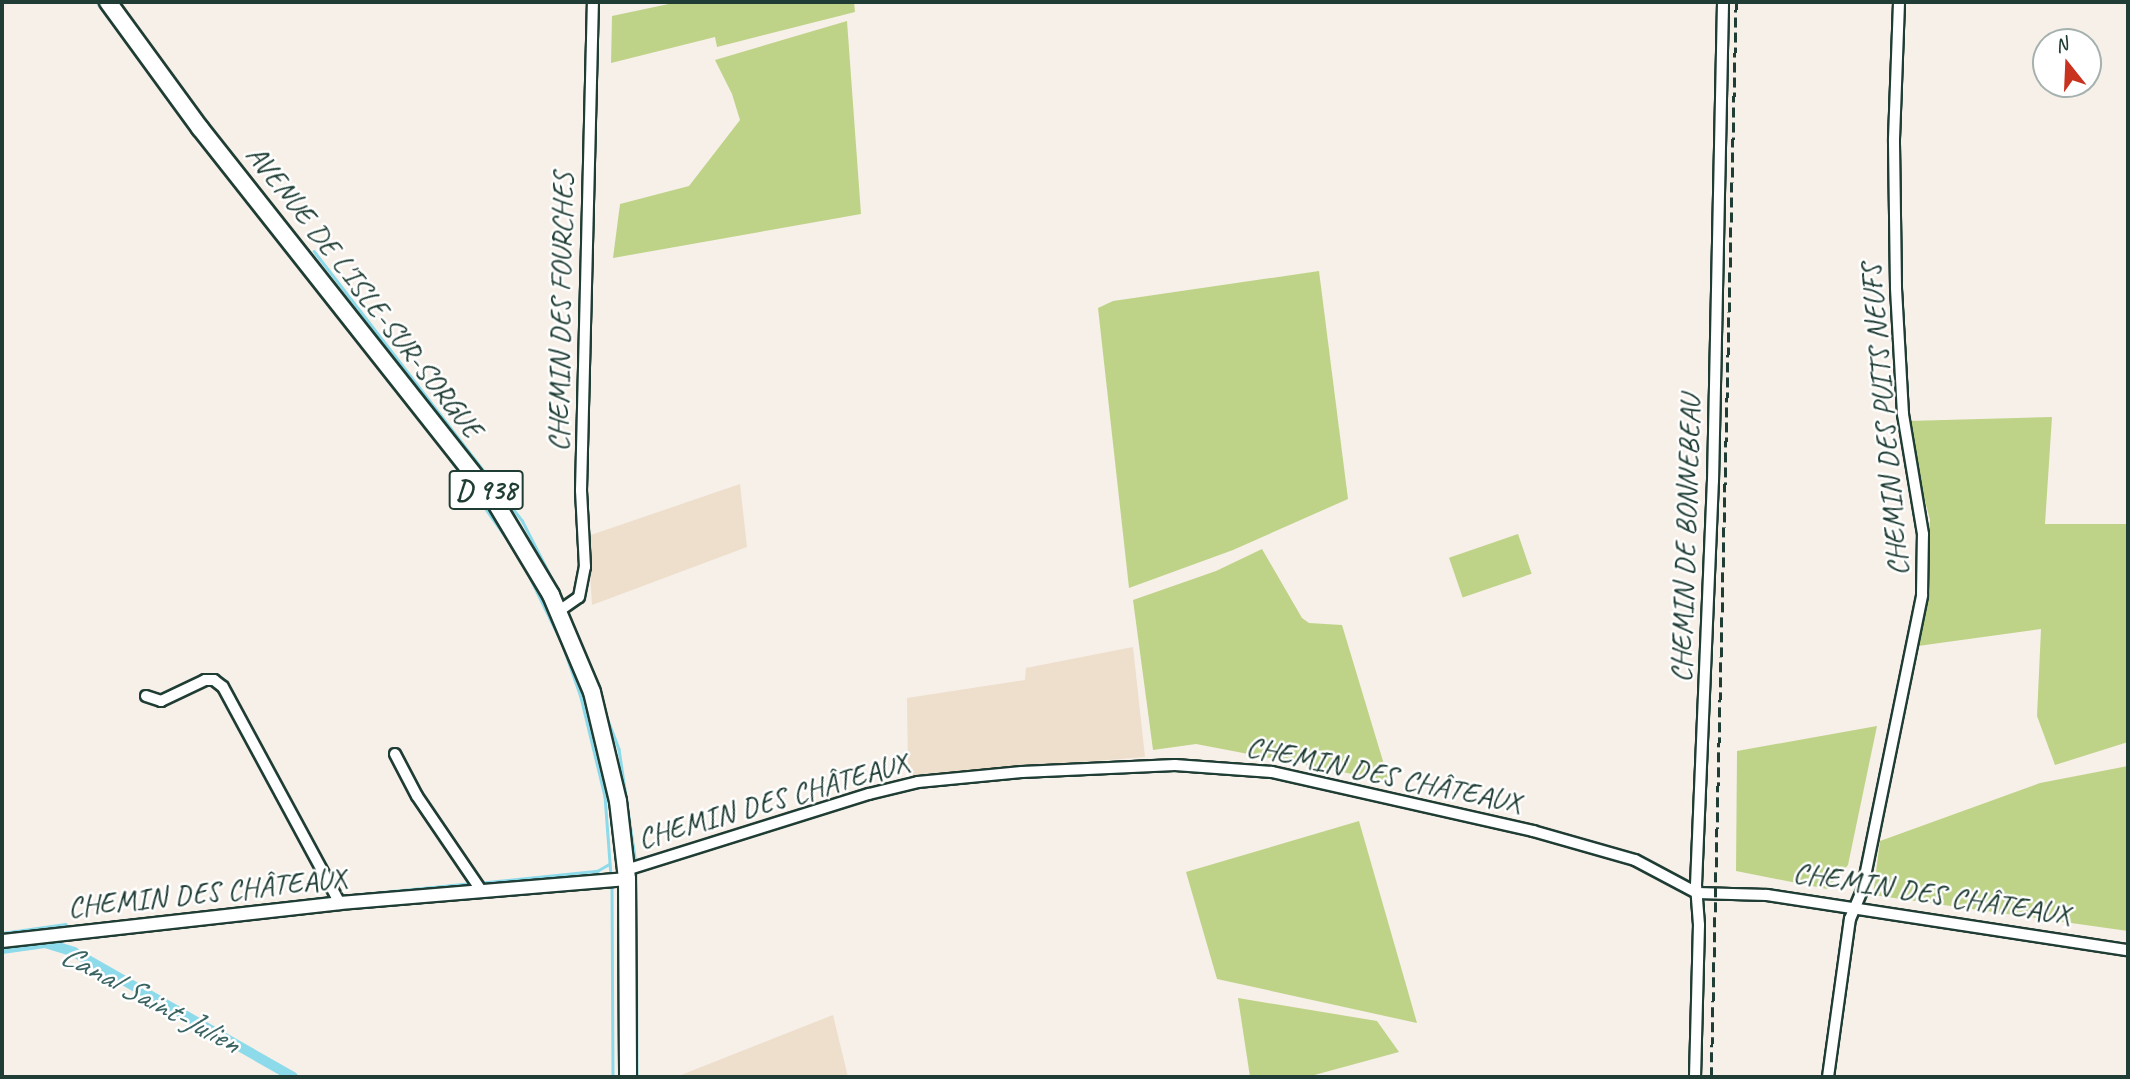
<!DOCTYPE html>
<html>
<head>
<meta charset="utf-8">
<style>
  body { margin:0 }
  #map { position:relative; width:2130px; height:1079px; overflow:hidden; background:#f7f0e8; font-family:Caveat,sans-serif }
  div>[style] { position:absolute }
  .built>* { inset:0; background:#eedecc }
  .green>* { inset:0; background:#bed388; transform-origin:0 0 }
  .stream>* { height:2.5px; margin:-1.25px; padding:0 1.25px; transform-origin:1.25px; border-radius:1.25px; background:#8cdaea }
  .canal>* { height:10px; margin:-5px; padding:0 5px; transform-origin:5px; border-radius:5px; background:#8cdaea }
  .roads { filter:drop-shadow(2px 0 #1f3d34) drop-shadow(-2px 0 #1f3d34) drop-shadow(0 2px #1f3d34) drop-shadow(0 -2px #1f3d34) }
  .minor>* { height:10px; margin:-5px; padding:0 5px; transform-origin:5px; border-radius:5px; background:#fff }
  .tertiary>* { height:12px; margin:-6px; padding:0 6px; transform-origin:6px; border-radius:6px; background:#fff }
  .primary>* { height:16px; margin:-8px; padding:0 8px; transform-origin:8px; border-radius:8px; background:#fff }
  .rail>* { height:2.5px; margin-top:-1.25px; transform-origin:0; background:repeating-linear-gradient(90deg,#1f3d34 0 10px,transparent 0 15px) }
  span { translate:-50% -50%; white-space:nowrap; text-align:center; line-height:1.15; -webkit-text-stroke:5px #fff; paint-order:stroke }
  .shield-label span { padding:2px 5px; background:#fff; border:2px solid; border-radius:5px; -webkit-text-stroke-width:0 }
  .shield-label { font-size:28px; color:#1f3d34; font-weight:700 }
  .street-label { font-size:30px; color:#1f3d34 }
  .water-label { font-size:32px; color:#3a6462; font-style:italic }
  .frame { position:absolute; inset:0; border:4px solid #1f3d34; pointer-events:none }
  .north { position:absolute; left:2032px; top:28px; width:70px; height:70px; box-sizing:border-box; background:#fff; border:2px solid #a5b1ae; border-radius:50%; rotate:342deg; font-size:19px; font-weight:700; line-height:28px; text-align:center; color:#1f3d34 }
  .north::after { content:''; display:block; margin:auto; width:24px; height:32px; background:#c8321e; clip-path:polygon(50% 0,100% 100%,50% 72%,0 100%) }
</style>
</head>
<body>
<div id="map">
  <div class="built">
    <i style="clip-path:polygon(740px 484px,747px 547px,592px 605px,588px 536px)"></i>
    <i style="clip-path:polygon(1133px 647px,1145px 757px,908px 776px,907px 698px,1025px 680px,1026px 668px)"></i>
    <i style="clip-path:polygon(833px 1015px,848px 1077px,676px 1077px)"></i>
  </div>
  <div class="green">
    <i style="clip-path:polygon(678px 2px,854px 2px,855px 12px,717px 47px,715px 37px,611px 63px,612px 16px)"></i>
    <i style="clip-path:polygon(847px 21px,861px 214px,613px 258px,620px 204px,689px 186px,740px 120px,732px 94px,715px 60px)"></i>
    <i style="clip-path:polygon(1319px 271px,1348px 499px,1233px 550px,1129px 588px,1098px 308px,1113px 301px)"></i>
    <i style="clip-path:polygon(2052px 417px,2045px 524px,2128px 524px,2128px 742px,2055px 765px,2037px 716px,2041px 629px,1918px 646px,1930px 520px,1913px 454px,1908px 421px)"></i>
    <i style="left:1518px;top:534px;width:42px;height:73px;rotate:71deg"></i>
    <i style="clip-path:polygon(1262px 549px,1302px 618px,1309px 623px,1342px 625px,1389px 781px,1196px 744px,1153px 750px,1133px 600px,1216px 571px)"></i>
    <i style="clip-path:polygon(1877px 726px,1848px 865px,1827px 889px,1736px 871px,1737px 751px)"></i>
    <i style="clip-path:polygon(2128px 766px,2128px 931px,1873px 895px,1880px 841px,2040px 783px)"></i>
    <i style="clip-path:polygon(1359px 821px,1417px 1023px,1217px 979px,1186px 872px)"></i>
    <i style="clip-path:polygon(1238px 998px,1377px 1021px,1399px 1052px,1307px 1077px,1250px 1077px)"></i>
  </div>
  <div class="stream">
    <i style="left:97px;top:2px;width:151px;rotate:53.4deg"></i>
    <i style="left:314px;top:251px;width:340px;rotate:52.3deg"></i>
    <i style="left:522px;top:520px;width:92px;rotate:62.9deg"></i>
    <i style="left:436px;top:439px;width:129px;rotate:54.5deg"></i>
    <i style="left:524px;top:565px;width:87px;rotate:64deg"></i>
    <i style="left:562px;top:643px;width:57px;rotate:70.6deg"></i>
    <i style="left:581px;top:697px;width:102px;rotate:76.4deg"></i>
    <i style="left:605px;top:796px;width:79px;rotate:85.7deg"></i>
    <i style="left:566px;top:608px;width:29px;rotate:70deg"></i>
    <i style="left:603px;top:707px;width:45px;rotate:69.1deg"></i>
    <i style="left:619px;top:749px;width:116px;rotate:81.6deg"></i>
    <i style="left:636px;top:871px;width:206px;rotate:89.7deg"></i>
    <i style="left:478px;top:883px;width:120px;rotate:-5.8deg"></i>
    <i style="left:597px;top:871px;width:14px;rotate:-30deg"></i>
    <i style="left:612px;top:885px;width:192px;rotate:89.7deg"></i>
    <i style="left:342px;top:896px;width:131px;rotate:-5.7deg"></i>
    <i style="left:2px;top:933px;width:64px;rotate:-8.1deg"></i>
  </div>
  <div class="canal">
    <i style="left:2px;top:949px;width:43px;rotate:-7.9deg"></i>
    <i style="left:45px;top:943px;width:30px;rotate:17deg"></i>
    <i style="left:74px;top:952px;width:252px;rotate:29.7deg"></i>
  </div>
  <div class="roads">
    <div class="minor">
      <i style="left:559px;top:611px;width:24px;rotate:-35deg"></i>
      <i style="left:579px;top:597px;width:31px;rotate:-79deg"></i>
      <i style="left:585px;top:567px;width:77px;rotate:-93deg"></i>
      <i style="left:581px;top:490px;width:488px;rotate:-88.6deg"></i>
      <i style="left:146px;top:696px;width:16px;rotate:18deg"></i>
      <i style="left:161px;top:701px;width:49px;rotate:-25.5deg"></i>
      <i style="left:205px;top:680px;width:9px"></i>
      <i style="left:214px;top:680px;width:11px;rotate:38deg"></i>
      <i style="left:223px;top:687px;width:246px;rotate:61.6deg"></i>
      <i style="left:395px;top:754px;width:47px;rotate:62.4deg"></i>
      <i style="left:417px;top:796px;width:114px;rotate:55.8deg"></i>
      <i style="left:626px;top:870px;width:255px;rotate:-17.4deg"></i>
      <i style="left:869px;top:794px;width:50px;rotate:-13.8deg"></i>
      <i style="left:918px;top:782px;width:104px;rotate:-5.5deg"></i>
      <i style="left:1022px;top:772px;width:153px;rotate:-2.6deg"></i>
      <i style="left:1175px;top:765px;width:97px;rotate:4.1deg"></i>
      <i style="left:1272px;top:772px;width:268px;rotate:12.7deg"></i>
      <i style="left:1533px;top:831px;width:106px;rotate:15.9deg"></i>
      <i style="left:1635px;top:860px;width:70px;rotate:28deg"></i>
      <i style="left:1697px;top:893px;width:70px;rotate:1.6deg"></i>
      <i style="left:1767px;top:895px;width:365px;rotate:8.7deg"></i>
      <i style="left:1695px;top:1077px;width:152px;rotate:-88.5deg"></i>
      <i style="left:1699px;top:925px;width:40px;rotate:-94.3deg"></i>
      <i style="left:1696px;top:885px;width:404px;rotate:-87.6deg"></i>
      <i style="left:1713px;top:481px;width:479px;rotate:-88.8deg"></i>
      <i style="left:1828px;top:1077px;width:160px;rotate:-82.1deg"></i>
      <i style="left:1850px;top:919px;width:30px;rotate:-67deg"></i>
      <i style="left:1862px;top:891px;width:302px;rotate:-78.5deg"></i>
      <i style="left:1922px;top:595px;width:61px;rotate:-89.1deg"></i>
      <i style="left:1923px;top:534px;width:122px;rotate:-99.5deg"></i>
      <i style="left:1903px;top:414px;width:127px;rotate:-93.2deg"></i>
      <i style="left:1896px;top:287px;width:148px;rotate:-90.8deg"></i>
      <i style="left:1894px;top:139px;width:137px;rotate:-87.9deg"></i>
    </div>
    <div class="tertiary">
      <i style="left:2px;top:941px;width:340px;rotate:-6.4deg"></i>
      <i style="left:340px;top:903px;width:288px;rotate:-4.8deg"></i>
    </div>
    <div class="primary">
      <i style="left:108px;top:2px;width:156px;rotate:53.9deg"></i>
      <i style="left:200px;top:128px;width:474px;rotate:51.7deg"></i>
      <i style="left:494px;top:500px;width:111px;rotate:59deg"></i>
      <i style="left:551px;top:595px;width:105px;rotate:67.1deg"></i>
      <i style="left:592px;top:692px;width:112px;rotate:76.6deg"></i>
      <i style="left:618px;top:801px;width:79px;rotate:83.4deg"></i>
      <i style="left:627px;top:879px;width:198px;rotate:89.7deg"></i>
    </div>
  </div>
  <div class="rail">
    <i style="left:1711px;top:1077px;width:1075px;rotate:-88.67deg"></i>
  </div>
  <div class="shield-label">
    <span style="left:486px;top:490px">D 938</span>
  </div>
  <div class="street-label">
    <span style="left:365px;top:291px;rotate:52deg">AVENUE DE L'ISLE-SUR-SORGUE</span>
    <span style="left:560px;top:312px;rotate:-89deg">CHEMIN DES FOURCHES</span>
    <span style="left:1884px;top:420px;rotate:-95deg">CHEMIN DES PUITS NEUFS</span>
    <span style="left:1685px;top:539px;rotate:-88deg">CHEMIN DE BONNEBEAU</span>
    <span style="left:1384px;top:774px;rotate:12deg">CHEMIN DES CHÂTEAUX</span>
    <span style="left:773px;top:800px;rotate:-16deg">CHEMIN DES CHÂTEAUX</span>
    <span style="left:207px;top:892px;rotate:-6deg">CHEMIN DES CHÂTEAUX</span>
    <span style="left:1932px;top:893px;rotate:9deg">CHEMIN DES CHÂTEAUX</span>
  </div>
  <div class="water-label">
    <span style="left:150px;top:999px;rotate:28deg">Canal Saint-Julien</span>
  </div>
  <div class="frame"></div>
  <div class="north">N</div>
</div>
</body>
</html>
